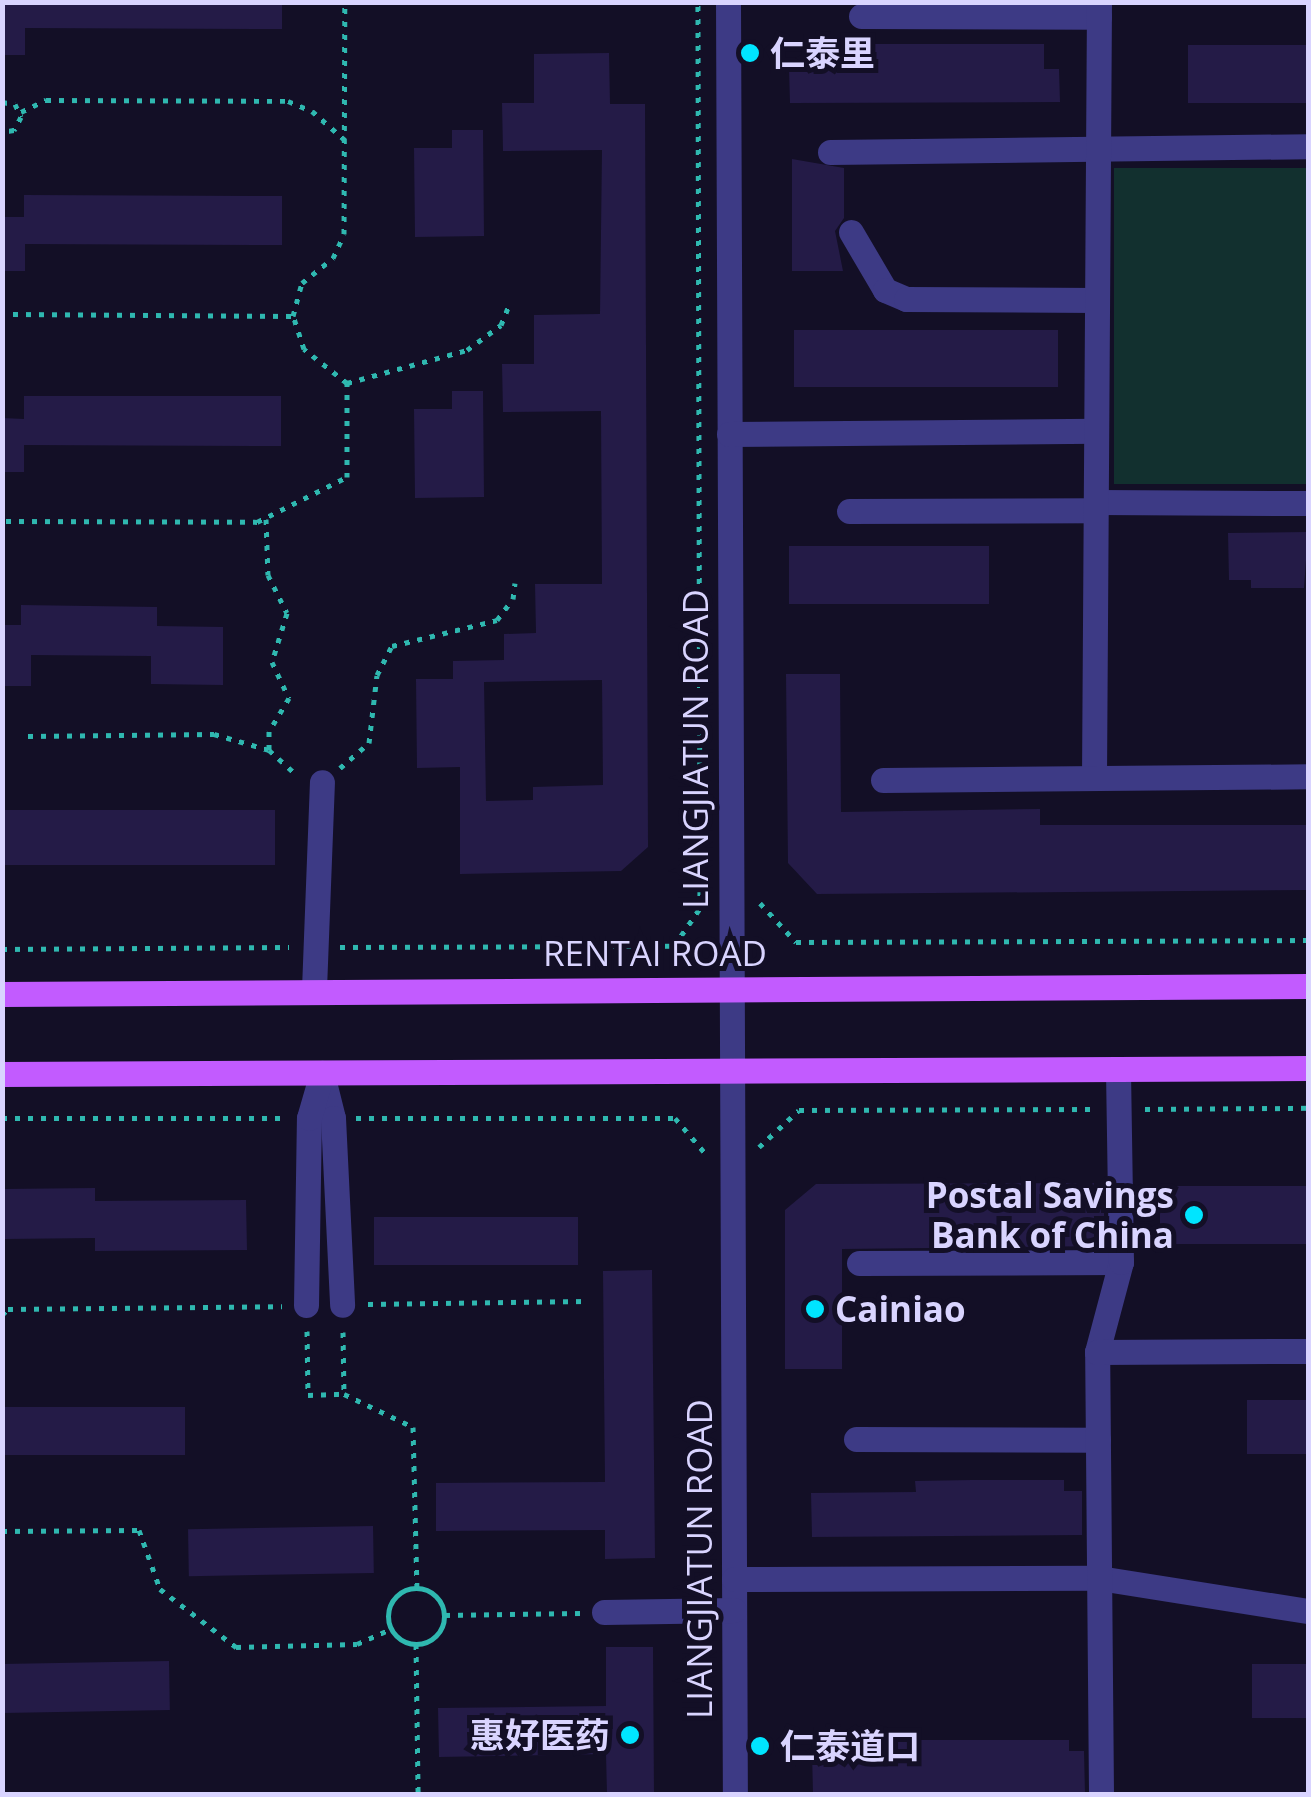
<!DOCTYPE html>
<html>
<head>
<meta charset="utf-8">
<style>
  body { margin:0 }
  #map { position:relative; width:1311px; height:1797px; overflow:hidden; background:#130f26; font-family:"Open Sans","Noto Sans SC",sans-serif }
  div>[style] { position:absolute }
  .green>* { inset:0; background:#12302f; transform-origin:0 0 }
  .building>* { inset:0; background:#241b47; transform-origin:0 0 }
  .path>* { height:5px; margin-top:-2.5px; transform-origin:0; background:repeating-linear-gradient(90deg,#2fb8b0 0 5px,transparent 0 13px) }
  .path>.ring { margin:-2.5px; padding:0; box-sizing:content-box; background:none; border:5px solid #2fb8b0; border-radius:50% }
  .minor>* { height:25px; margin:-12.5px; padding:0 12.5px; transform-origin:12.5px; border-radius:12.5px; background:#3d3a85 }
  .major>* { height:25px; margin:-12.5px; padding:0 12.5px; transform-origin:12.5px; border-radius:12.5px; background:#c25bff }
  .dots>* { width:28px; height:28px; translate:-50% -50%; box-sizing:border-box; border:5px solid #130f26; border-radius:50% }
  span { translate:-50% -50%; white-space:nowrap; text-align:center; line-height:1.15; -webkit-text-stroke:10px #130f26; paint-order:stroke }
  .poi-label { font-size:35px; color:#d9d4ff; font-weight:700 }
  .left { translate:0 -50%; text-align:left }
  .right { translate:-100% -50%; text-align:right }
  .street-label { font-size:35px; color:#d9d4ff }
  .frame { position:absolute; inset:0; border:5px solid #d9d4ff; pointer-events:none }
</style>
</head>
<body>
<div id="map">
  <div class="green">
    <i style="left:1308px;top:168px;width:316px;height:194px;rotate:90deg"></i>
  </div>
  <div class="building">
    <i style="clip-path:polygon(2px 2px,282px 2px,282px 29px,25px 28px,25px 55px,2px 55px)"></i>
    <i style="clip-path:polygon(806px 44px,1044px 44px,1044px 69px,1059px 69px,1060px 102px,790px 103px,789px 68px,806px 68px)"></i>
    <i style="left:1308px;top:45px;width:58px;height:120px;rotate:90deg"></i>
    <i style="clip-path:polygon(evenodd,609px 53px,610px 104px,645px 104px,648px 847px,621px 871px,460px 874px,460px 767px,417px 768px,416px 679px,453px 679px,453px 661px,504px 660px,504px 634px,536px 633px,535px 584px,602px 584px,601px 411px,503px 412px,502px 364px,534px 364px,534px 315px,600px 314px,602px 150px,503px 151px,502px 103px,534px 103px,534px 54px,609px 53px,602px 680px,603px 785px,533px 787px,533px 800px,486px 801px,484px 682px,602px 680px)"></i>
    <i style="clip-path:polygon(452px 130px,483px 130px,484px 236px,415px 237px,414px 148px,452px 148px)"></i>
    <i style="clip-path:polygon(792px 159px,844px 168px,844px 218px,835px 231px,843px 271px,792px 271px)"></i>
    <i style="clip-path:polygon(24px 195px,282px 196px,282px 245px,25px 244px,25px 271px,2px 271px,2px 217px,24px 217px)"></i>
    <i style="left:794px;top:330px;width:264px;height:57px"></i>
    <i style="clip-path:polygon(452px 391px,483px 391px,484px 497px,415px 498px,414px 409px,452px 409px)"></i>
    <i style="clip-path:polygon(24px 396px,281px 396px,281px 446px,24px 445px,24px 472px,2px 472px,2px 418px,24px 419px)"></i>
    <i style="clip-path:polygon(1308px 532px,1304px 588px,1251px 588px,1251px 580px,1229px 580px,1228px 533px)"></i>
    <i style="left:989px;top:546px;width:58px;height:200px;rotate:90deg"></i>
    <i style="clip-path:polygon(21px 605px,157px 607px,157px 626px,223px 627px,223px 685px,151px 684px,151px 656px,31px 655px,31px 686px,2px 686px,2px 625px,21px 625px)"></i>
    <i style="clip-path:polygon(786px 674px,840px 674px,841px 812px,1040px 809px,1040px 825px,1308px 825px,1308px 890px,817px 894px,788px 863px)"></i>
    <i style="left:2px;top:810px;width:273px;height:55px"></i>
    <i style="clip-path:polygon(1104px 1183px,1104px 1246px,842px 1249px,842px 1369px,785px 1369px,785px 1210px,816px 1184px)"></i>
    <i style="left:1308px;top:1186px;width:58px;height:148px;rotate:90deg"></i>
    <i style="clip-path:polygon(95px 1188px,95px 1201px,246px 1200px,247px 1250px,95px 1251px,95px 1238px,4px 1239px,4px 1189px)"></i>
    <i style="left:578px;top:1217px;width:48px;height:204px;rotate:90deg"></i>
    <i style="clip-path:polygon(652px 1270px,655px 1558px,605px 1559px,605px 1530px,436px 1531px,436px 1483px,605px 1482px,603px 1271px)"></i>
    <i style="left:1247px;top:1400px;width:61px;height:54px"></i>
    <i style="left:185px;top:1407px;width:48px;height:181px;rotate:90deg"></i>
    <i style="clip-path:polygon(972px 1480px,1064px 1480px,1064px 1491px,1082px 1491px,1082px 1535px,812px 1537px,811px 1493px,916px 1492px,915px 1481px)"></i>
    <i style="left:373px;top:1526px;width:47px;height:185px;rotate:89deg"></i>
    <i style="clip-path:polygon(606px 1647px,653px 1647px,654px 1794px,607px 1794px,606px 1754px,439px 1757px,438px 1708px,606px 1706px)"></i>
    <i style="left:169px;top:1661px;width:49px;height:167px;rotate:89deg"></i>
    <i style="left:1252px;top:1664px;width:56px;height:54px"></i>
    <i style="clip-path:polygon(839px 1740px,1069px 1740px,1069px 1751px,1084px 1751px,1085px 1794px,813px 1794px,812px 1752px,839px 1752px)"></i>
  </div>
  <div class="path">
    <i style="left:2px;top:102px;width:13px;rotate:9deg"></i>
    <i style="left:15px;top:104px;width:14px;rotate:65deg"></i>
    <i style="left:21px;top:117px;width:15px;rotate:118deg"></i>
    <i style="left:14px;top:130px;width:12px;rotate:171deg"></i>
    <i style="left:21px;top:112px;width:28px;rotate:-26deg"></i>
    <i style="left:46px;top:100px;width:242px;rotate:0.2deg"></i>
    <i style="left:288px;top:101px;width:26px;rotate:23deg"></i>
    <i style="left:312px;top:111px;width:44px;rotate:41.3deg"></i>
    <i style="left:13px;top:314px;width:280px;rotate:0.4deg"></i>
    <i style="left:347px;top:383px;width:124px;rotate:-15.4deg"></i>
    <i style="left:467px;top:350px;width:42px;rotate:-36.3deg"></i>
    <i style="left:501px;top:325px;width:24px;rotate:-68deg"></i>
    <i style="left:266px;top:519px;width:56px;rotate:88deg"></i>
    <i style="left:268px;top:575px;width:42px;rotate:63.4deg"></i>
    <i style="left:287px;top:613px;width:51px;rotate:107deg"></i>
    <i style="left:272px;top:662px;width:40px;rotate:65deg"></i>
    <i style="left:289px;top:698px;width:39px;rotate:121deg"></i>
    <i style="left:269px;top:731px;width:19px;rotate:90deg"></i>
    <i style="left:6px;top:521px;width:251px;rotate:0.2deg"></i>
    <i style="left:257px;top:522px;width:101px;rotate:-26.6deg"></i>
    <i style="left:347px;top:477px;width:94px;rotate:-90deg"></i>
    <i style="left:347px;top:383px;width:55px;rotate:-141.7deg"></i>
    <i style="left:304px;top:349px;width:35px;rotate:-108deg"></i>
    <i style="left:293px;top:316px;width:34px;rotate:-75deg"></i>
    <i style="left:302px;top:283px;width:40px;rotate:-39deg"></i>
    <i style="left:333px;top:258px;width:26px;rotate:-65deg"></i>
    <i style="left:344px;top:234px;width:232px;rotate:-89.8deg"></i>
    <i style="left:28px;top:736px;width:186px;rotate:-0.6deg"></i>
    <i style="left:214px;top:734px;width:57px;rotate:16.2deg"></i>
    <i style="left:269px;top:750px;width:36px;rotate:42deg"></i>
    <i style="left:340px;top:768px;width:38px;rotate:-41deg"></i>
    <i style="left:369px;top:743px;width:68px;rotate:-83.3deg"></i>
    <i style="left:377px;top:675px;width:33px;rotate:-63deg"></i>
    <i style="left:392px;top:646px;width:108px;rotate:-13.9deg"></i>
    <i style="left:497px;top:620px;width:26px;rotate:-53deg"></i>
    <i style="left:513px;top:599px;width:16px;rotate:-83deg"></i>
    <i style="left:760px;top:903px;width:53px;rotate:47.3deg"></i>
    <i style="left:796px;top:942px;width:512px;rotate:-0.22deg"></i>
    <i style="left:340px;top:947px;width:334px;rotate:-0.2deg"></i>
    <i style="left:674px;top:946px;width:46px;rotate:-55.6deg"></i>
    <i style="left:700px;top:908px;width:906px;rotate:-90.13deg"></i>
    <i style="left:2px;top:949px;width:287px;rotate:-0.4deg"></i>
    <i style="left:1145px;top:1109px;width:163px;rotate:-0.4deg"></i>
    <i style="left:2px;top:1118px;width:283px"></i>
    <i style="left:356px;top:1118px;width:319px"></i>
    <i style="left:675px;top:1118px;width:45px;rotate:49.5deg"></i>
    <i style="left:759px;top:1147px;width:54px;rotate:-42.8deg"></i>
    <i style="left:799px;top:1110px;width:295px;rotate:-0.2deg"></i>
    <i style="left:368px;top:1304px;width:220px;rotate:-0.8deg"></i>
    <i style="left:2px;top:1315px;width:8px;rotate:-45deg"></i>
    <i style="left:8px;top:1309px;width:274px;rotate:-0.6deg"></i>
    <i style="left:307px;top:1331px;width:64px;rotate:89.1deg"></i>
    <i style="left:308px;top:1395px;width:36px;rotate:-2deg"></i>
    <i style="left:344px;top:1394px;width:76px;rotate:25.6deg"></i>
    <i style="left:413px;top:1427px;width:160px;rotate:88.6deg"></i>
    <i style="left:343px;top:1332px;width:62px;rotate:89.1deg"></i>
    <i style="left:2px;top:1531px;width:137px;rotate:-0.4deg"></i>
    <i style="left:139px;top:1530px;width:63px;rotate:70.4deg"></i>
    <i style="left:160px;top:1589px;width:96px;rotate:37.3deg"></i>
    <i style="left:236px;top:1647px;width:121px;rotate:-1.4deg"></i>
    <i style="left:357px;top:1644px;width:37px;rotate:-24deg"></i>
    <i class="ring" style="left:388px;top:1588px;width:51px;height:51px"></i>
    <i style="left:445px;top:1615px;width:136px;rotate:-0.8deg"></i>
    <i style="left:416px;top:1644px;width:150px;rotate:89.2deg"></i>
  </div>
  <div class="minor">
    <i style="left:728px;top:2px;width:1792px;rotate:89.78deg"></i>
    <i style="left:861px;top:16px;width:238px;rotate:0.2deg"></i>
    <i style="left:830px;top:152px;width:478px;rotate:-0.7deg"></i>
    <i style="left:851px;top:232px;width:67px;rotate:59.6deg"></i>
    <i style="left:885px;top:290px;width:23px;rotate:23deg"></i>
    <i style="left:906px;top:299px;width:191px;rotate:0.3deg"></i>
    <i style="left:729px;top:434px;width:367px;rotate:-0.5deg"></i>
    <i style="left:1096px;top:502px;width:212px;rotate:0.3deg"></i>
    <i style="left:849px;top:511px;width:247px;rotate:-0.2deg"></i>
    <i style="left:1094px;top:778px;width:776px;rotate:-89.63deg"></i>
    <i style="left:883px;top:780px;width:425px;rotate:-0.5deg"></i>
    <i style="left:314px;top:989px;width:207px;rotate:-87.8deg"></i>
    <i style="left:323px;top:1078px;width:41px;rotate:76deg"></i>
    <i style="left:333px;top:1118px;width:187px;rotate:87.2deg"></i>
    <i style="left:859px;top:1263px;width:262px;rotate:-0.2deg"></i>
    <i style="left:306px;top:1305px;width:187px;rotate:-89.1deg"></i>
    <i style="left:309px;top:1118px;width:47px;rotate:-73.9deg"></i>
    <i style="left:1097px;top:1352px;width:93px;rotate:-75.1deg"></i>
    <i style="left:1121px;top:1262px;width:193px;rotate:-90.9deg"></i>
    <i style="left:856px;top:1439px;width:242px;rotate:0.2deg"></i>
    <i style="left:734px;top:1579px;width:365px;rotate:-0.2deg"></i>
    <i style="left:1099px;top:1578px;width:212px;rotate:9deg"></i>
    <i style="left:604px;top:1612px;width:130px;rotate:-0.9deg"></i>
    <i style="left:1101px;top:1794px;width:442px;rotate:-90.5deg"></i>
    <i style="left:1097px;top:1352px;width:211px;rotate:-0.3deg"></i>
  </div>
  <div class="major">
    <i style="left:2px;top:994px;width:1306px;rotate:-0.35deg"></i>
    <i style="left:2px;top:1074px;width:1306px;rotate:-0.26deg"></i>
  </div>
  <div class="dots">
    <i style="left:750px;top:53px;background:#00e5ff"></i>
    <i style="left:1194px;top:1215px;background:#00e5ff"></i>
    <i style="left:815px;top:1309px;background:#00e5ff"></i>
    <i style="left:630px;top:1735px;background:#00e5ff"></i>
    <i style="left:760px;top:1746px;background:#00e5ff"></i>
  </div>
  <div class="poi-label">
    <span class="left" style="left:770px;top:53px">仁泰里</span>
    <span class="right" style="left:1174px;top:1215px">Postal Savings<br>Bank of China</span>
    <span class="left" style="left:835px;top:1309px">Cainiao</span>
    <span class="right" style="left:610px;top:1735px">惠好医药</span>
    <span class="left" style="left:780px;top:1746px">仁泰道口</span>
  </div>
  <div class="street-label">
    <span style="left:695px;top:749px;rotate:-90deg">LIANGJIATUN ROAD</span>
    <span style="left:655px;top:953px">RENTAI ROAD</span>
    <span style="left:699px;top:1559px;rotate:-90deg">LIANGJIATUN ROAD</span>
  </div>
  <div class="frame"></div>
</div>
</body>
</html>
